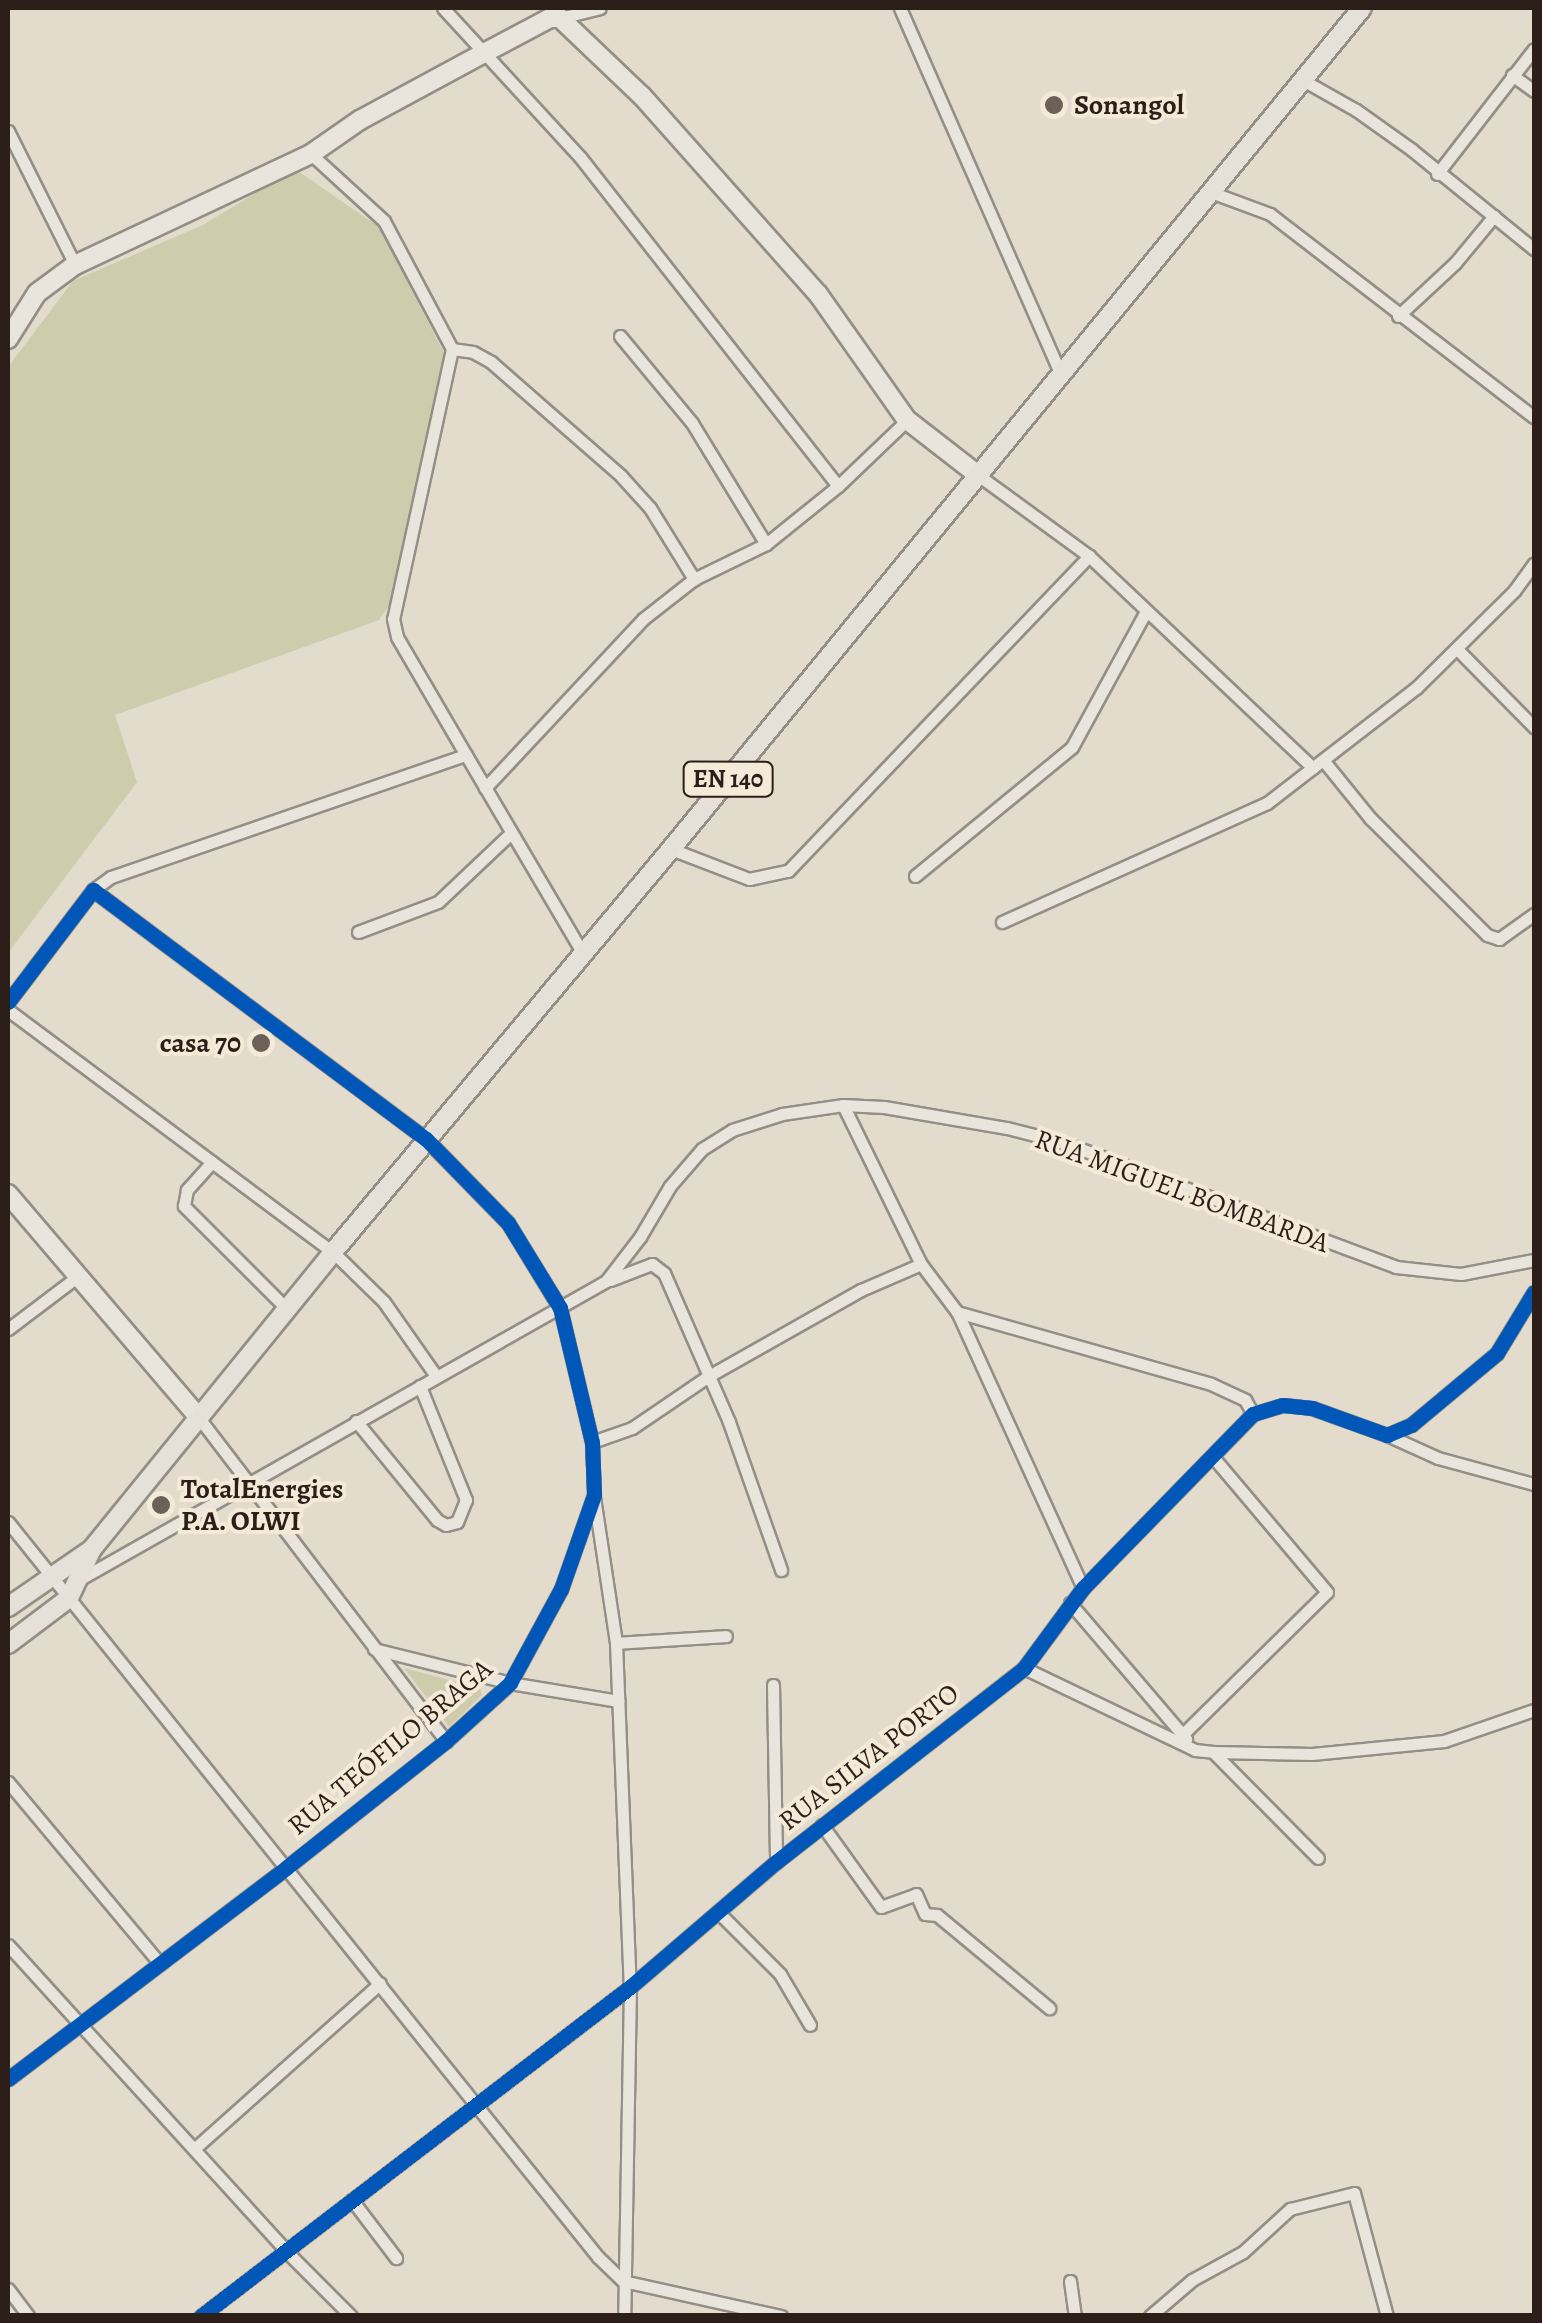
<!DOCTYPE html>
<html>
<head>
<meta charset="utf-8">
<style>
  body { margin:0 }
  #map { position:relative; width:1542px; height:2323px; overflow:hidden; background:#e3dbcc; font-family:Alegreya,serif }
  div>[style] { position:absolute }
  .green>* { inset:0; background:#ceccac }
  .roads { filter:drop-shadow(2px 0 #948f86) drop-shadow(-2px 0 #948f86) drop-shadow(0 2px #948f86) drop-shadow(0 -2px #948f86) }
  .street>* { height:11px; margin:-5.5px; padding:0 5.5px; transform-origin:5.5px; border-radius:5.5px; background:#e9e5dd }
  .secondary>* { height:18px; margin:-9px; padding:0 9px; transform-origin:9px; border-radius:9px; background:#e9e5dd }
  .primary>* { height:18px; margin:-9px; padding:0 9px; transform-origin:9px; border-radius:9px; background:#e6e1d8 }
  .cycleway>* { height:15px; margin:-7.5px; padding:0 7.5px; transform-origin:7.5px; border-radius:7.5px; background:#0057b8 }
  .dots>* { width:28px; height:28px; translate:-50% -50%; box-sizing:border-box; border:5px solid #f3ead7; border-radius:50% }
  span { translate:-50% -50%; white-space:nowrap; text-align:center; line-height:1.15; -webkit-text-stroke:8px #f3ead7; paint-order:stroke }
  .shield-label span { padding:2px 8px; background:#f3ead7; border:2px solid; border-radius:8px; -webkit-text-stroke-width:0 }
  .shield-label { font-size:25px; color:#2c1f1a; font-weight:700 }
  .poi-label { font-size:28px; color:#2c1f1a; font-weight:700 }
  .left { translate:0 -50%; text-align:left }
  .right { translate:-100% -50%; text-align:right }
  .street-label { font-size:28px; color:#2c1f1a }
  .frame { position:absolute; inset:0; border:10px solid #2c1f1a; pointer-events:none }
</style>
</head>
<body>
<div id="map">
  <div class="green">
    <i style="clip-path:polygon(295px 169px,379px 227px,444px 353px,390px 604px,379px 620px,115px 715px,137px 782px,8px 953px,8px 367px,73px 281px,203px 225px)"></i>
    <i style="clip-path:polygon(404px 1668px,480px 1688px,482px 1695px,449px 1727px)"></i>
  </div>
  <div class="roads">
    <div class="street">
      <i style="left:443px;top:8px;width:202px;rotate:47.4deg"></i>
      <i style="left:580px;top:157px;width:418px;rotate:51.9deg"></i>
      <i style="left:900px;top:8px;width:398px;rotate:66.3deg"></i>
      <i style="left:560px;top:18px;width:41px;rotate:-14deg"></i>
      <i style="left:1512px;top:75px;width:27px;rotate:36deg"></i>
      <i style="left:1301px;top:79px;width:63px;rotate:29.4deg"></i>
      <i style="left:1356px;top:110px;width:69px;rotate:35.5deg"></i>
      <i style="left:1412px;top:150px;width:157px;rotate:39.1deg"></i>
      <i style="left:8px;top:131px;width:150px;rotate:63.4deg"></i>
      <i style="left:311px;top:154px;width:99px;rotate:42.5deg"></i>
      <i style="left:384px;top:221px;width:145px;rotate:62deg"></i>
      <i style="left:452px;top:349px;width:276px;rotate:102.3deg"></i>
      <i style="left:393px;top:619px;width:18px;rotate:77deg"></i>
      <i style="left:397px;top:637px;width:137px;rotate:59.7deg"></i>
      <i style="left:1437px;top:174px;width:158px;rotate:-52.2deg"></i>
      <i style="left:1208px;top:191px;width:66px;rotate:20.4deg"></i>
      <i style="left:1270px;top:214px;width:333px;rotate:37.6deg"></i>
      <i style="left:1398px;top:316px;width:78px;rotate:-42.9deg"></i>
      <i style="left:1455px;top:263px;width:61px;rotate:-50.3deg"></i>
      <i style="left:620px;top:336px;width:113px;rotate:50.4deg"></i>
      <i style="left:692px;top:423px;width:142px;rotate:58.6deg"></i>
      <i style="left:452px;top:349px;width:21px;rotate:8deg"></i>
      <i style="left:473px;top:352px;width:21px;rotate:29deg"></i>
      <i style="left:491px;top:362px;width:173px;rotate:41.2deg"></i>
      <i style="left:621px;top:476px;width:43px;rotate:47.8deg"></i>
      <i style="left:650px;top:508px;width:84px;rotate:58.2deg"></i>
      <i style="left:978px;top:475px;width:137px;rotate:36.1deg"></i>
      <i style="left:1089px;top:556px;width:308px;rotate:43.4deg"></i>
      <i style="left:1457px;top:649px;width:110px;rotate:45.4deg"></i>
      <i style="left:1323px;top:760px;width:75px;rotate:51deg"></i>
      <i style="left:1370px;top:818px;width:165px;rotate:45deg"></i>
      <i style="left:1487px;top:935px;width:13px;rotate:18deg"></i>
      <i style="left:1499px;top:939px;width:43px;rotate:-35.5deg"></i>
      <i style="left:485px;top:788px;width:231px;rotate:-46.9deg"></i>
      <i style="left:643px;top:619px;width:65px;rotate:-38.1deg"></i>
      <i style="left:694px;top:579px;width:80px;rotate:-25.9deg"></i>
      <i style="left:766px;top:544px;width:92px;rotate:-38.9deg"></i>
      <i style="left:838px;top:486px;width:95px;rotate:-43.7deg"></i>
      <i style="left:671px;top:849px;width:84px;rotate:21deg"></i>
      <i style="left:749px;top:879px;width:40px;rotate:-12deg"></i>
      <i style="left:788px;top:871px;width:436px;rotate:-46.3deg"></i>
      <i style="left:915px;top:876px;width:203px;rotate:-39.4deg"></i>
      <i style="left:1072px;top:747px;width:155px;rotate:-61.4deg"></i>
      <i style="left:93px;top:890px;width:22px;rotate:-36deg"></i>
      <i style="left:111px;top:877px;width:375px;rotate:-19deg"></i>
      <i style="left:466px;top:755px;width:231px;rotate:59.5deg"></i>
      <i style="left:1002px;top:922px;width:290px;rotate:-24.2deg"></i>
      <i style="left:1267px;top:803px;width:188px;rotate:-37.7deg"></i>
      <i style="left:1416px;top:688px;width:138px;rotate:-44.7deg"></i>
      <i style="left:1514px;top:591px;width:34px;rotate:-54deg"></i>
      <i style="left:358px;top:932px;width:85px;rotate:-20.6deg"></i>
      <i style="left:438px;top:902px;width:100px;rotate:-43.4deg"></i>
      <i style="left:8px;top:1002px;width:141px;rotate:-52.8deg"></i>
      <i style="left:93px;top:890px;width:416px;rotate:36.8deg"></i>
      <i style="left:426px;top:1139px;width:117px;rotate:45.7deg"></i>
      <i style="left:508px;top:1223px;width:100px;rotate:58.5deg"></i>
      <i style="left:560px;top:1308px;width:138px;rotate:76.6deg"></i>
      <i style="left:592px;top:1442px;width:53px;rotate:87.8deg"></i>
      <i style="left:594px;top:1495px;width:100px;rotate:109.3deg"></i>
      <i style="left:561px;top:1589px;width:107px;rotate:118.5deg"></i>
      <i style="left:510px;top:1683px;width:86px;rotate:137.8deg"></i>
      <i style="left:446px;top:1741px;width:204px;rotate:141.6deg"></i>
      <i style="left:286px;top:1868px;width:349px;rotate:142.8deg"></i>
      <i style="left:8px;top:1010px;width:405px;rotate:36.7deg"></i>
      <i style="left:333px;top:1252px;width:71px;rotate:44.4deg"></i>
      <i style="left:384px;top:1302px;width:90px;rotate:54.9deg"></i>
      <i style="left:843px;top:1105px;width:177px;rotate:63.9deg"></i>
      <i style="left:921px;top:1264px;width:60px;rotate:53.1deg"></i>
      <i style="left:212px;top:1162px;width:38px;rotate:132deg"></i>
      <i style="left:187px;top:1190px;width:16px;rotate:101deg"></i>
      <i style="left:184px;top:1206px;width:147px;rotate:45deg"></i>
      <i style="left:610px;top:1280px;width:45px;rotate:-20.9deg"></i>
      <i style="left:652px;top:1264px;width:15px;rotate:37deg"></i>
      <i style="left:664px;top:1273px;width:163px;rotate:66.4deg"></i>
      <i style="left:729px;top:1422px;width:157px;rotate:70.6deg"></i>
      <i style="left:8px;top:1329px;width:88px;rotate:-37.1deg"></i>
      <i style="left:199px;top:1418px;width:407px;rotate:52.6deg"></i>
      <i style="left:356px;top:1421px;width:128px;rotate:50.7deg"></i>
      <i style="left:437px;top:1520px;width:10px;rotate:29deg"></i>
      <i style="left:446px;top:1525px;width:11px;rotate:-15deg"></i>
      <i style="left:457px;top:1522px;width:24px;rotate:-68deg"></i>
      <i style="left:466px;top:1500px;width:123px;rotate:-112deg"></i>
      <i style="left:1387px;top:1435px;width:56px;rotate:24.3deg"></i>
      <i style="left:1438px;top:1458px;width:99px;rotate:15.2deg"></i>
      <i style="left:592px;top:1442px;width:42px;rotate:-19.3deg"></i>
      <i style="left:632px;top:1428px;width:91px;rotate:-34.2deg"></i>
      <i style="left:707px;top:1377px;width:177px;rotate:-29.5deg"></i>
      <i style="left:861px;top:1290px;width:65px;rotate:-23.4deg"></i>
      <i style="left:594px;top:1497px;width:148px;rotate:81.4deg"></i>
      <i style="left:616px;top:1643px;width:344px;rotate:87.7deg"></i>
      <i style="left:630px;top:1987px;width:329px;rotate:91deg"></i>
      <i style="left:8px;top:1522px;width:943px;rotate:51.25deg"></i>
      <i style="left:598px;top:2257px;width:35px;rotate:44deg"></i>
      <i style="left:623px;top:2281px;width:162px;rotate:12.5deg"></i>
      <i style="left:82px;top:1578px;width:602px;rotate:-29.54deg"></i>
      <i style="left:606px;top:1281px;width:56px;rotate:-52.3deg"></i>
      <i style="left:640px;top:1237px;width:59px;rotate:-59.5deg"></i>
      <i style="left:670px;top:1186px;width:49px;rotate:-49.1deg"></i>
      <i style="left:702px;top:1149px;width:36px;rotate:-32deg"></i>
      <i style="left:732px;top:1130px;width:52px;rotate:-17.7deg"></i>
      <i style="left:782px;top:1114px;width:62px;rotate:-8.4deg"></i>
      <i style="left:843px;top:1105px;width:41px;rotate:2.8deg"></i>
      <i style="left:884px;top:1107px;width:125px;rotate:9.7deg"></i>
      <i style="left:1007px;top:1128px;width:57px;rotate:14.3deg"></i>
      <i style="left:1062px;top:1142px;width:357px;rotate:20.5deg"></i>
      <i style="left:1396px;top:1267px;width:65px;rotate:6.1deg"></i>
      <i style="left:1461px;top:1274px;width:74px;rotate:-10.9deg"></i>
      <i style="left:1083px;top:1588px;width:303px;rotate:-114.5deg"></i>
      <i style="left:957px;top:1312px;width:264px;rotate:15.8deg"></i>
      <i style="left:1211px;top:1384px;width:38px;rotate:25deg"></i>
      <i style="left:1245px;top:1400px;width:16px;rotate:60deg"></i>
      <i style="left:1070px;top:1603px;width:179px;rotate:49.5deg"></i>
      <i style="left:616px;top:1643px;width:110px;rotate:-3.6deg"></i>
      <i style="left:374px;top:1649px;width:140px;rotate:14deg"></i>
      <i style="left:510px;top:1683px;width:110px;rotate:9.4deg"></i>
      <i style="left:1024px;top:1668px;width:190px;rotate:25.6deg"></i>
      <i style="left:1195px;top:1750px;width:18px;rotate:6deg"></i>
      <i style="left:1213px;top:1752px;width:99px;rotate:1.2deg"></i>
      <i style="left:1312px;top:1754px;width:133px;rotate:-5.6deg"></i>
      <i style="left:1444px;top:1741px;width:95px;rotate:-19deg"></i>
      <i style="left:773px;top:1685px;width:177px;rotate:89deg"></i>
      <i style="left:1183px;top:1734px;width:202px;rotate:-44.6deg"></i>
      <i style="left:1327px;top:1592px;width:177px;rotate:-130.2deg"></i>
      <i style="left:1213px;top:1752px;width:149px;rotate:45.3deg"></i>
      <i style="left:8px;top:1782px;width:237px;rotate:50.1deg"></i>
      <i style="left:822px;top:1825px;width:101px;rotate:54.3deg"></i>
      <i style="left:881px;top:1907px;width:37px;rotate:-20deg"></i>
      <i style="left:916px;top:1894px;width:22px;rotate:66deg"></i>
      <i style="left:925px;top:1914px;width:12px;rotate:5deg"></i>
      <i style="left:937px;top:1915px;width:146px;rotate:39.7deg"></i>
      <i style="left:718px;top:1912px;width:88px;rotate:45deg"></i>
      <i style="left:780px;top:1974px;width:59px;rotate:59.5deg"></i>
      <i style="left:8px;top:1945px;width:413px;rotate:47.7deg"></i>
      <i style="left:286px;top:2251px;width:92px;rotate:45deg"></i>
      <i style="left:194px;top:2149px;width:249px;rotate:-41.7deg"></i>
      <i style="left:352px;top:2200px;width:73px;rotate:52.8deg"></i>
      <i style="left:1070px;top:2281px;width:35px;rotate:82deg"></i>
      <i style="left:8px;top:2289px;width:34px;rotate:53deg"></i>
      <i style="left:201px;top:2316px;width:541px;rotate:-37.48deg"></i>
      <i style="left:630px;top:1987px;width:192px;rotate:-40.6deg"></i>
      <i style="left:776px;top:1862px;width:315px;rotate:-38deg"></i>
      <i style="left:1024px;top:1668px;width:99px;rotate:-53.6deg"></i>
      <i style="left:1083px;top:1588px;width:243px;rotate:-45.7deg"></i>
      <i style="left:1253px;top:1414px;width:31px;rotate:-17deg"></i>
      <i style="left:1283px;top:1405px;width:29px;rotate:6deg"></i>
      <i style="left:1312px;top:1408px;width:80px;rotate:19.8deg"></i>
      <i style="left:1387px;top:1435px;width:26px;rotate:-23deg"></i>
      <i style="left:1411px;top:1425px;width:112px;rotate:-39.9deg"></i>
      <i style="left:1497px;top:1353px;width:71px;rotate:-58.8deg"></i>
      <i style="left:1150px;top:2316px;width:55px;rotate:-40.6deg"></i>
      <i style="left:1192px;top:2280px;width:58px;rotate:-28.8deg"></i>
      <i style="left:1243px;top:2252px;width:64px;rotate:-42.5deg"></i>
      <i style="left:1290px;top:2209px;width:66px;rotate:-14deg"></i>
      <i style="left:1354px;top:2193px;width:127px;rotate:75deg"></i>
    </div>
    <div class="secondary">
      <i style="left:8px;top:339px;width:54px;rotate:-57.8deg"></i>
      <i style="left:37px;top:293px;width:47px;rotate:-36.4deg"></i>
      <i style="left:75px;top:265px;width:261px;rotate:-25.2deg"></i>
      <i style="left:311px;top:154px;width:60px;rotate:-34.8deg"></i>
      <i style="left:360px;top:120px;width:143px;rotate:-28.4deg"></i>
      <i style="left:486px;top:52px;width:72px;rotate:-28deg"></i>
      <i style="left:550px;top:18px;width:10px"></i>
      <i style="left:560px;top:18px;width:113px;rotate:43.6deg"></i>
      <i style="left:642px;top:96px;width:265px;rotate:48.4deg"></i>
      <i style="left:818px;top:294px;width:154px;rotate:54.8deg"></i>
      <i style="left:907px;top:420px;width:90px;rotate:37.8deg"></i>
      <i style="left:8px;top:1194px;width:294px;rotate:49.5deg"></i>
    </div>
    <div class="primary">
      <i style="left:8px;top:1607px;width:102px;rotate:-34.6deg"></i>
      <i style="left:8px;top:1644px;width:76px;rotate:-37deg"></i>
      <i style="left:69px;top:1598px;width:54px;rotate:-64.9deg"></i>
      <i style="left:92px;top:1549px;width:382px;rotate:-50.9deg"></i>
      <i style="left:333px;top:1252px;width:526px;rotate:-50.01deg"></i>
      <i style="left:671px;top:849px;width:1088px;rotate:-50.59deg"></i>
    </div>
  </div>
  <div class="cycleway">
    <i style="left:8px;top:1002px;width:141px;rotate:-52.8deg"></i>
    <i style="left:93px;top:890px;width:416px;rotate:36.8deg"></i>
    <i style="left:426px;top:1139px;width:117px;rotate:45.7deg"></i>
    <i style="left:508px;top:1223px;width:100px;rotate:58.5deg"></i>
    <i style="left:560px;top:1308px;width:138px;rotate:76.6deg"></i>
    <i style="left:592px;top:1442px;width:53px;rotate:87.8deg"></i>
    <i style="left:594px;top:1495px;width:100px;rotate:109.3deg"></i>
    <i style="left:561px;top:1589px;width:107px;rotate:118.5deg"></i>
    <i style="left:510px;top:1683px;width:86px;rotate:137.8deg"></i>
    <i style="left:446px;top:1741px;width:204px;rotate:141.6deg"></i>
    <i style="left:286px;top:1868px;width:349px;rotate:142.8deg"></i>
    <i style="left:201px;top:2316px;width:541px;rotate:-37.48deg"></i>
    <i style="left:630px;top:1987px;width:192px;rotate:-40.6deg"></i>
    <i style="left:776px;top:1862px;width:315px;rotate:-38deg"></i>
    <i style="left:1024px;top:1668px;width:99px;rotate:-53.6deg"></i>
    <i style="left:1083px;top:1588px;width:243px;rotate:-45.7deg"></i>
    <i style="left:1253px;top:1414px;width:31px;rotate:-17deg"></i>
    <i style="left:1283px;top:1405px;width:29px;rotate:6deg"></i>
    <i style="left:1312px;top:1408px;width:80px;rotate:19.8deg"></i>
    <i style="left:1387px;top:1435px;width:26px;rotate:-23deg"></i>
    <i style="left:1411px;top:1425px;width:112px;rotate:-39.9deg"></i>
    <i style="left:1497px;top:1353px;width:71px;rotate:-58.8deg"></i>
  </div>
  <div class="dots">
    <i style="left:1054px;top:105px;background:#6c6158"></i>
    <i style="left:261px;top:1043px;background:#6c6158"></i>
    <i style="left:161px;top:1505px;background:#6c6158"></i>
  </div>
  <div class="shield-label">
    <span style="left:728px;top:779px">EN 140</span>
  </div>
  <div class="poi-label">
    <span class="left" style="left:1074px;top:105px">Sonangol</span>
    <span class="right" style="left:241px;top:1043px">casa 70</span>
    <span class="left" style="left:181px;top:1505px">TotalEnergies<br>P.A. OLWI</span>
  </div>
  <div class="street-label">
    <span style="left:1182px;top:1191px;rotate:20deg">RUA MIGUEL BOMBARDA</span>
    <span style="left:390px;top:1747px;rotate:-40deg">RUA TEÓFILO BRAGA</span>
    <span style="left:869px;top:1757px;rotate:-38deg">RUA SILVA PORTO</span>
  </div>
  <div class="frame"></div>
</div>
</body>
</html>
